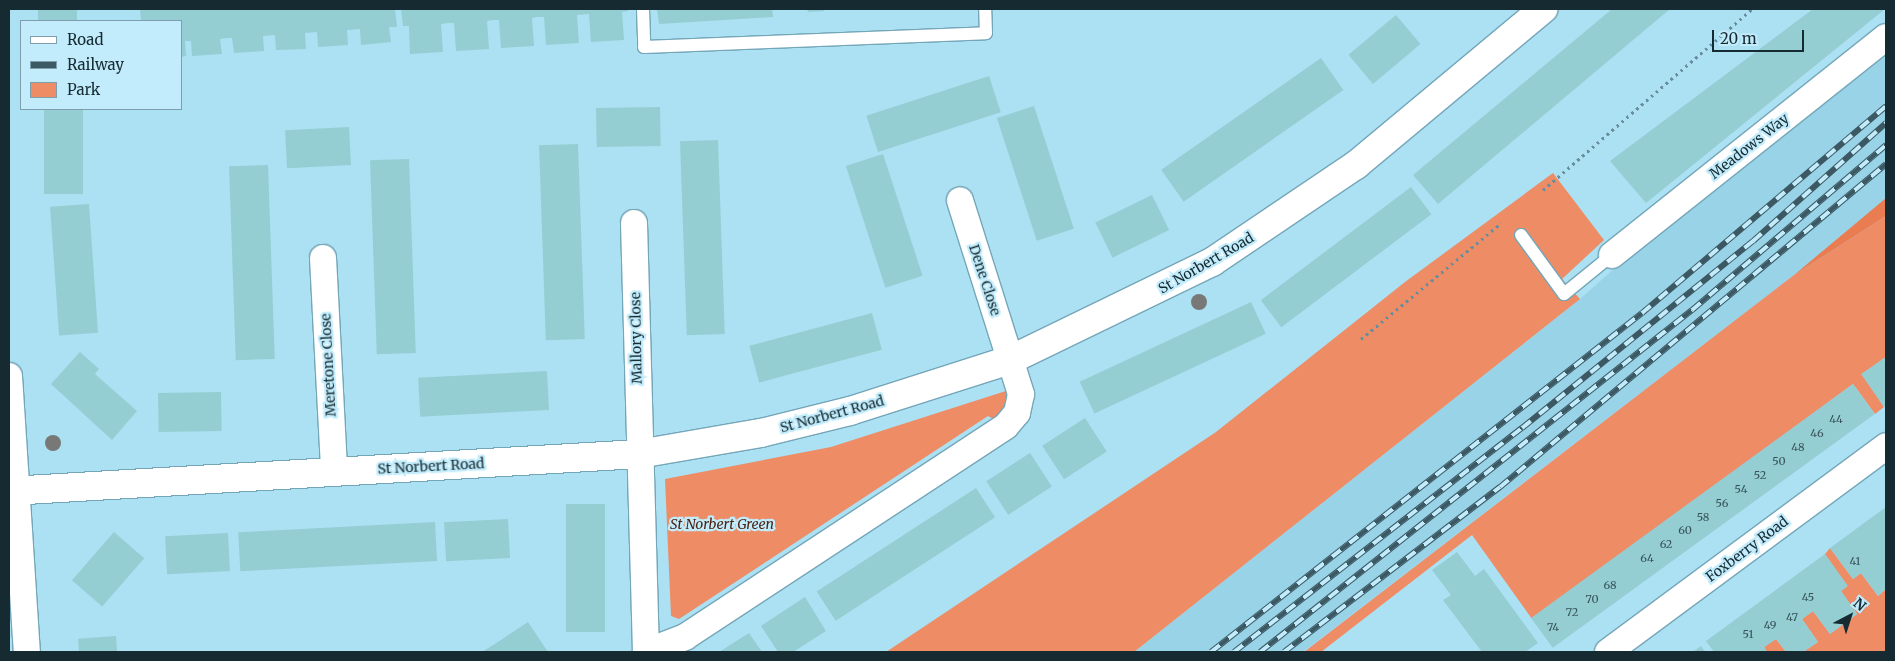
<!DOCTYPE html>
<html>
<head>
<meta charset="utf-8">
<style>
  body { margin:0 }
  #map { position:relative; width:1895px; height:661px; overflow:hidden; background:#ace0f3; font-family:Merriweather,serif }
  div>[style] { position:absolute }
  .built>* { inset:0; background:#98d3e8 }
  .green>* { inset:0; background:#ee8c65 }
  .forest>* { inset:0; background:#e97c50 }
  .building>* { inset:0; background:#94ced2; transform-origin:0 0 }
  .path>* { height:3px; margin-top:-1.5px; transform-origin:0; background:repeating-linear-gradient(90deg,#688d9b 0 2.5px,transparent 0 6.5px) }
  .roads { filter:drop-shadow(1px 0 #74a6b8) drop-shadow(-1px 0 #74a6b8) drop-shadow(0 1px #74a6b8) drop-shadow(0 -1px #74a6b8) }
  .service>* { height:12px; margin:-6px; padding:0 6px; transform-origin:6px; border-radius:6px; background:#fff }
  .minor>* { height:26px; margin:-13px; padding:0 13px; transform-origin:13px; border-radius:13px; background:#fff }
  .tertiary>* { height:28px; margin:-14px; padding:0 14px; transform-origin:14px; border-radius:14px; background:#fff }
  .rail>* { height:5.5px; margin-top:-2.75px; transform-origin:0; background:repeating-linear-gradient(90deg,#c2ecfb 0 11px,#3c5862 0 22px); box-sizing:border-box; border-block:1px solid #3c5862 }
  .trees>* { width:16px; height:16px; margin:-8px; border-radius:50%; background:#787877 }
  span { translate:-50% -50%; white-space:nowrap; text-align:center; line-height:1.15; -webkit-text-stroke:4.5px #c2ecfb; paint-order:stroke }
  .number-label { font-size:11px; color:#365359 }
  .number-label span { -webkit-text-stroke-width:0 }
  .street-label { font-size:14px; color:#162a31 }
  .park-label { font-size:14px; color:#4e2312; font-style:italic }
  .frame { position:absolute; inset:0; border:10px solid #162a31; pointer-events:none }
  .legend { position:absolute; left:20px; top:20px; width:162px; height:90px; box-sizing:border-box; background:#c2ecfb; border:1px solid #7d9eaa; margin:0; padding:6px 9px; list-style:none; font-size:15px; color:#162a31 }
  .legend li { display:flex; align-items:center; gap:10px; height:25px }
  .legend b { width:25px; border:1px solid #7d9eaa }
  .north { position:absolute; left:1825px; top:591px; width:50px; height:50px; -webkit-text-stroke:4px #c2ecfb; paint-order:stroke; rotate:40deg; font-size:14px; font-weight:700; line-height:20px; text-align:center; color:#162a31 }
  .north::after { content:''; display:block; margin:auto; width:18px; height:22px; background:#162a31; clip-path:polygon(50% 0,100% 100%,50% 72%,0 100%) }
  .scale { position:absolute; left:1712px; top:30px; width:92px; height:22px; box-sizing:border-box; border:2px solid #162a31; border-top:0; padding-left:6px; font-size:15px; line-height:18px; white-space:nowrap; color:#162a31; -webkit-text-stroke:4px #c2ecfb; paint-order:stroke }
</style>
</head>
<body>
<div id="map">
  <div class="built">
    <i style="clip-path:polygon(1886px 29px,1886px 198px,1794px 275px,1303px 652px,1134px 652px,1580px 299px)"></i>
  </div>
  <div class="green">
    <i style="clip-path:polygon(1553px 173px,1604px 240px,1562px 279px,1580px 299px,1134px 652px,886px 652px,1216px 432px,1405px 282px)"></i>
    <i style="clip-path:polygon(1886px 216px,1886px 357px,1862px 374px,1884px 407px,1875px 414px,1853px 384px,1532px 619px,1472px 535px,1321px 652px,1304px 652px,1794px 275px)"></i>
    <i style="clip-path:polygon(1009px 390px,1011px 399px,997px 421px,988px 416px,679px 619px,671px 616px,665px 479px,831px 447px)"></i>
    <i style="clip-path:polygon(1830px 548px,1853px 579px,1861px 573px,1878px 596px,1886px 589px,1886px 652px,1803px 652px,1818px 642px,1802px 619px,1813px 611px,1830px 634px,1857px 614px,1841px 591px,1847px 586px,1825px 554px)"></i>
    <i style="clip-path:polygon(1776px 639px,1786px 652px,1767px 652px,1764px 647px)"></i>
  </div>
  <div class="forest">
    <i style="clip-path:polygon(1886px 198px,1886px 216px,1794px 275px)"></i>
  </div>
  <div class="building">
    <i style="left:38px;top:9px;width:39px;height:12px"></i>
    <i style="clip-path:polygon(140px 9px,395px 9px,397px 27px,389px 27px,391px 42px,361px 45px,360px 29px,347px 30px,348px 45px,318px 47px,317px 32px,305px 33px,306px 49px,276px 50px,275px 35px,263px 36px,264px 51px,234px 53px,232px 38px,227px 38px,220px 39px,222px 54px,192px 56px,191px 41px,185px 41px,186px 56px,181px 57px,181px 21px,141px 21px)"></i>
    <i style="clip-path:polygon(401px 9px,628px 9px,628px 11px,622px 12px,624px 40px,591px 42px,589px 14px,577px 15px,579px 43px,546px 45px,544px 17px,538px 17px,532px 18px,534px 46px,501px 48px,499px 20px,493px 20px,487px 21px,489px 49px,456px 51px,454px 23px,448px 23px,441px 24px,443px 52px,410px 54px,409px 26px,403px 26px)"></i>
    <i style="clip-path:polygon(657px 9px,772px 9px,773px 17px,659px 24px)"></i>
    <i style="clip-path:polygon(807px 9px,824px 9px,824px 11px,808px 12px)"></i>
    <i style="clip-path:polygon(1612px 9px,1670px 9px,1438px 204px,1413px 175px)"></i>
    <i style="clip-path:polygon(1813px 9px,1885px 9px,1646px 203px,1610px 161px)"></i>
    <i style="left:1396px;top:15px;width:38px;height:62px;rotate:50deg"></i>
    <i style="left:1321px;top:58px;width:39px;height:195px;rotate:55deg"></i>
    <i style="left:989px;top:76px;width:38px;height:129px;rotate:72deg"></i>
    <i style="left:1034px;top:106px;width:129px;height:39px;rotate:72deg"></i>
    <i style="left:660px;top:107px;width:39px;height:64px;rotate:89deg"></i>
    <i style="left:44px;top:109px;width:39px;height:85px"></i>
    <i style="left:349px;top:127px;width:38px;height:64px;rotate:87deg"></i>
    <i style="left:718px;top:140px;width:194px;height:38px;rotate:88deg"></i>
    <i style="left:578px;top:144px;width:195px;height:39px;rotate:88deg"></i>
    <i style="left:883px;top:154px;width:128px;height:39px;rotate:72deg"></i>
    <i style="left:409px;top:159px;width:194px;height:39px;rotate:88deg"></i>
    <i style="left:268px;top:165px;width:194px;height:39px;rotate:88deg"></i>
    <i style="left:1411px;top:187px;width:34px;height:188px;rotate:53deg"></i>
    <i style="left:1152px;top:195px;width:39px;height:63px;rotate:64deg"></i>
    <i style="left:89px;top:204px;width:129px;height:39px;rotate:86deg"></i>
    <i style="left:1251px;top:302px;width:35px;height:189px;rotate:65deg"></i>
    <i style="left:872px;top:313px;width:38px;height:127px;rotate:75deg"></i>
    <i style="clip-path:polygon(80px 352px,99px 369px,95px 374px,137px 411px,112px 440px,51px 384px)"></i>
    <i style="clip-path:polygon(1886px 357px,1886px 405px,1884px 407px,1861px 374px)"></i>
    <i style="left:547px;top:371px;width:39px;height:129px;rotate:87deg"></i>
    <i style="left:1853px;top:384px;width:37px;height:398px;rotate:54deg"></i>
    <i style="left:221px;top:392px;width:39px;height:63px;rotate:89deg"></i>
    <i style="left:1085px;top:418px;width:40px;height:51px;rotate:57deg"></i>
    <i style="left:1030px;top:453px;width:40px;height:52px;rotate:57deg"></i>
    <i style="left:976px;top:488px;width:35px;height:190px;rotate:57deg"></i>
    <i style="left:566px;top:504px;width:39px;height:128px"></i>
    <i style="clip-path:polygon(1886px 507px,1886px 589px,1878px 596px,1861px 573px,1853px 579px,1830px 548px)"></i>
    <i style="left:508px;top:519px;width:39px;height:64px;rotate:87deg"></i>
    <i style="left:435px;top:522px;width:39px;height:197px;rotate:87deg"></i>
    <i style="left:114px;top:532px;width:40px;height:64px;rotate:41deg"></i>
    <i style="left:228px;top:533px;width:38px;height:63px;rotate:87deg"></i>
    <i style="clip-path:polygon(1457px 552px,1475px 576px,1484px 569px,1538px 643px,1525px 652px,1482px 652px,1443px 600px,1451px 595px,1432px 570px)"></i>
    <i style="clip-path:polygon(1825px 554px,1848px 586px,1841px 591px,1857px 614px,1830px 634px,1813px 611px,1802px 619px,1818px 642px,1803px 652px,1786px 652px,1776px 639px,1764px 647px,1767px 652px,1714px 652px,1706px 641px)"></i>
    <i style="clip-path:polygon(805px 597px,826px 631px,793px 652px,778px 652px,761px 626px)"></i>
    <i style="clip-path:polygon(528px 622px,548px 652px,482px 652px,501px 640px)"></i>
    <i style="clip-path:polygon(749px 633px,762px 652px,719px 652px,727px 647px)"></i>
    <i style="left:116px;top:636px;width:16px;height:38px;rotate:86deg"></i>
    <i style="clip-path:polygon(1701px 646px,1705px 652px,1693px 652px)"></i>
  </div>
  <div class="path">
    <i style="left:1543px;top:190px;width:276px;rotate:-40.9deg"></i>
    <i style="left:1361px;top:339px;width:182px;rotate:-39.6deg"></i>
  </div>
  <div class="roads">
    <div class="service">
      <i style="left:643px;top:9px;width:38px;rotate:88deg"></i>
      <i style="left:644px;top:47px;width:342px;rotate:-2.3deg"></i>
      <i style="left:986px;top:33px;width:24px;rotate:-92deg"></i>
      <i style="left:1521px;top:235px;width:73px;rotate:53.9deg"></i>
      <i style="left:1564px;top:294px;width:62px;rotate:-39.1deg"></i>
    </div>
    <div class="minor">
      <i style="left:634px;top:223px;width:429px;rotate:88.4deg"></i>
      <i style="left:646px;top:652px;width:42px;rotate:-21deg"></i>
      <i style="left:685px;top:637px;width:384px;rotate:-33.3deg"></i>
      <i style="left:1006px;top:426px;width:17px;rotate:-50deg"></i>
      <i style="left:1017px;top:413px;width:19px;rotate:-78deg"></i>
      <i style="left:1021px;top:394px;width:203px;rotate:-107.5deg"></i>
      <i style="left:1612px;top:255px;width:350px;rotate:-38.5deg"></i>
      <i style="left:323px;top:258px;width:213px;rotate:87deg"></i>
      <i style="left:9px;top:376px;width:277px;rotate:86.3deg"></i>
      <i style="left:1608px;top:652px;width:346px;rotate:-36.5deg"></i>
    </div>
    <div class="tertiary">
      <i style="left:9px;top:491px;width:631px;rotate:-3.36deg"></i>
      <i style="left:639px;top:454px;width:124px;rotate:-9.8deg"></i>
      <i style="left:761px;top:433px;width:92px;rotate:-13.9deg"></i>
      <i style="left:850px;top:411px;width:168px;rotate:-17.7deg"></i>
      <i style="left:1010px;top:360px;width:225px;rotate:-25.9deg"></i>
      <i style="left:1212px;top:262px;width:174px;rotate:-34deg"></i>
      <i style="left:1356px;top:165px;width:244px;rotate:-39.8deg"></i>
    </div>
  </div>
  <div class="rail">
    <i style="left:1211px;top:652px;width:548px;rotate:-38.19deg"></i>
    <i style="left:1642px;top:313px;width:320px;rotate:-40.3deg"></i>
    <i style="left:1234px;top:652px;width:365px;rotate:-37.9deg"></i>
    <i style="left:1522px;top:428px;width:297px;rotate:-39deg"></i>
    <i style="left:1753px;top:241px;width:178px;rotate:-41.6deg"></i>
    <i style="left:1260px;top:652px;width:551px;rotate:-38.37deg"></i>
    <i style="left:1692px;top:310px;width:255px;rotate:-40.4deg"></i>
    <i style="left:1284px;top:652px;width:272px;rotate:-37.4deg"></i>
    <i style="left:1500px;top:487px;width:503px;rotate:-39.92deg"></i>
  </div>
  <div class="trees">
    <i style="left:1199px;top:302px"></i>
    <i style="left:53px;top:443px"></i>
  </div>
  <div class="number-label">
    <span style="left:1836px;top:419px">44</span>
    <span style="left:1817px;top:433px">46</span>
    <span style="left:1798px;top:447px">48</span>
    <span style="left:1779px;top:461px">50</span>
    <span style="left:1760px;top:475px">52</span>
    <span style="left:1741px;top:489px">54</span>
    <span style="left:1722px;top:503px">56</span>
    <span style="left:1703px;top:517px">58</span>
    <span style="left:1685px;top:530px">60</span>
    <span style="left:1666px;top:544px">62</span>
    <span style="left:1647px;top:558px">64</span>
    <span style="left:1855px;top:561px">41</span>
    <span style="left:1610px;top:585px">68</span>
    <span style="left:1808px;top:597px">45</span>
    <span style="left:1592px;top:599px">70</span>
    <span style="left:1572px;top:612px">72</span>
    <span style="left:1792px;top:617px">47</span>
    <span style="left:1770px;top:625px">49</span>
    <span style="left:1553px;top:627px">74</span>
    <span style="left:1748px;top:634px">51</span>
  </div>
  <div class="street-label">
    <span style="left:1749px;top:146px;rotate:-38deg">Meadows Way</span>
    <span style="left:1206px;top:263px;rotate:-30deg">St Norbert Road</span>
    <span style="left:985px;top:280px;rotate:72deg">Dene Close</span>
    <span style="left:636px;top:338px;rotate:-91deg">Mallory Close</span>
    <span style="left:328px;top:365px;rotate:-93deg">Meretone Close</span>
    <span style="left:832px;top:414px;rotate:-15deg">St Norbert Road</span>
    <span style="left:431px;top:466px;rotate:-3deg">St Norbert Road</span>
    <span style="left:1747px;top:549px;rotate:-37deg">Foxberry Road</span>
  </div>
  <div class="park-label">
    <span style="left:722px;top:524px">St Norbert Green</span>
  </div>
  <div class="frame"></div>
  <ul class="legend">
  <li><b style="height:6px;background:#fff"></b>Road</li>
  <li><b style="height:6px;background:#3c5862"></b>Railway</li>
  <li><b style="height:14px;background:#ee8c65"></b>Park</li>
  </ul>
  <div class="north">N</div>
  <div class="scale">20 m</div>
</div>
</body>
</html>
